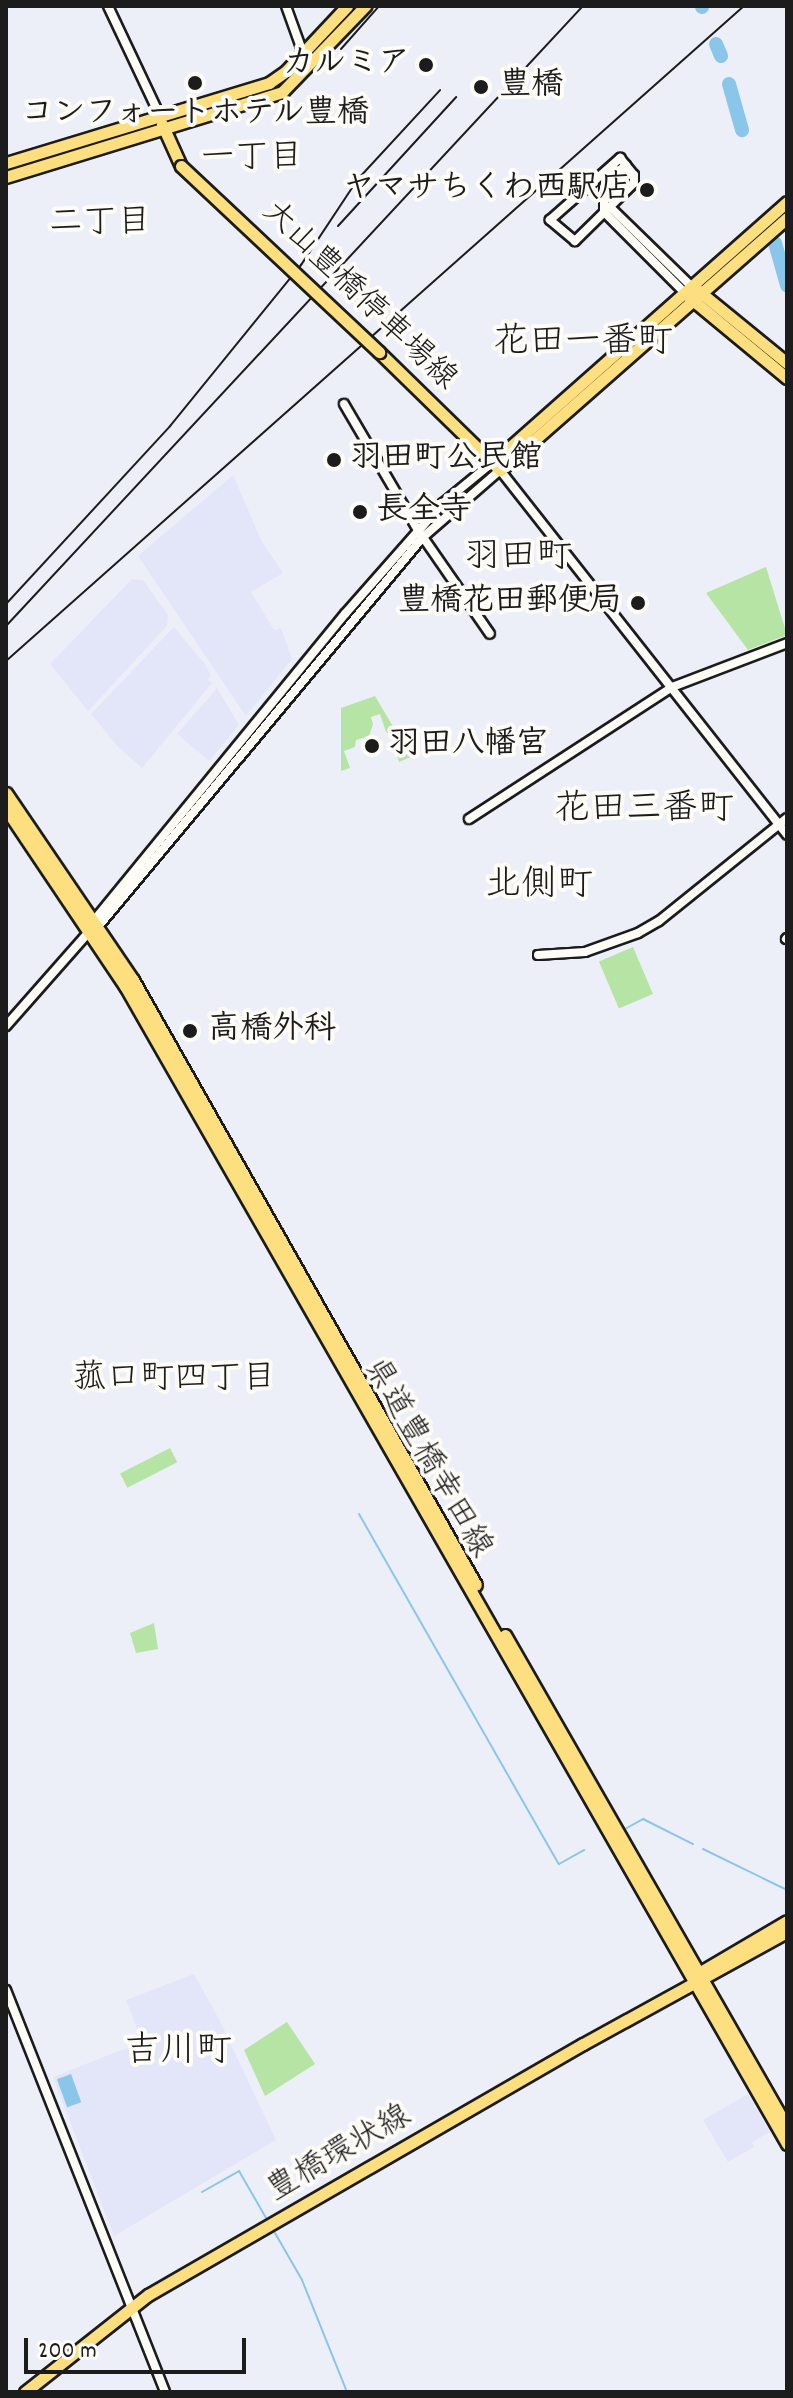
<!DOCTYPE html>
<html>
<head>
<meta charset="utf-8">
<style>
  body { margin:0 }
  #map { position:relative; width:793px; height:2398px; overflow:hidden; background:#edeff8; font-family:Dekko,"Klee One",sans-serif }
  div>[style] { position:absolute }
  .built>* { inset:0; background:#e2e6f8 }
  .green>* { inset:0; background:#b5e4a4; transform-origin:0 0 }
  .water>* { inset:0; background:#8ac5ea; transform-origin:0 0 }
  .stream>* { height:2px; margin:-1px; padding:0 1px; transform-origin:1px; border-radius:1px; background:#8ac5ea }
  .river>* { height:14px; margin:-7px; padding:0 7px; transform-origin:7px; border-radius:7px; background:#8ac5ea }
  .roads { filter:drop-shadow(2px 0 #1c1c1c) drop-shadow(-2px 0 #1c1c1c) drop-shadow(0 2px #1c1c1c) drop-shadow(0 -2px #1c1c1c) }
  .minor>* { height:8px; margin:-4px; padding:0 4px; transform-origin:4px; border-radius:4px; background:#fdfcf7 }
  .major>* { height:11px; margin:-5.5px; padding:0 5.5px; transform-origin:5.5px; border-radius:5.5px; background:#fddf80 }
  .tram>* { height:2px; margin:-1px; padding:0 1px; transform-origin:1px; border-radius:1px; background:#1c1c1c }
  .rail>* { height:2px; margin:-1px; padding:0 1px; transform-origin:1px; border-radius:1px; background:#1c1c1c }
  .bridges { filter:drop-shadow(2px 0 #1c1c1c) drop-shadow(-2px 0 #1c1c1c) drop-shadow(0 2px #1c1c1c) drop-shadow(0 -2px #1c1c1c) }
  .major-bridge>* { height:11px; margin:-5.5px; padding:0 5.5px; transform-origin:5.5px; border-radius:5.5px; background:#fddf80 }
  .dots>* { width:22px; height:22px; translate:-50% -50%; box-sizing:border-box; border:4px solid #fdfcf7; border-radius:50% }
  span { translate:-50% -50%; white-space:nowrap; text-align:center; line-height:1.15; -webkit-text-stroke:8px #fdfcf7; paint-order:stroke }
  .poi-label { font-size:32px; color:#1c1c1c; font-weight:700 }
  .right { translate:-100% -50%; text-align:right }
  .left { translate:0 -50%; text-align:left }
  .street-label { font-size:32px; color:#1c1c1c }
  .neighbourhood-label { font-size:34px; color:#1c1c1c }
  .quarter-label { font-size:36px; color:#1c1c1c }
  .frame { position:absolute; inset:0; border:8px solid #1c1c1c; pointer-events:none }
  .scale { position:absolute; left:24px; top:2338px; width:222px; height:36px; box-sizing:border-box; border:4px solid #1c1c1c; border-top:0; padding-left:10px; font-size:24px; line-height:28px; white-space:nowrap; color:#1c1c1c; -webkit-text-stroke:6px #fdfcf7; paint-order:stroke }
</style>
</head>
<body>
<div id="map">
  <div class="built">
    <i style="clip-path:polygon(233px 475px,262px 542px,283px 573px,251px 592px,274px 630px,281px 628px,292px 659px,246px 716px,138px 556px)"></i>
    <i style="clip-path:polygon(132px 579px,143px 580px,168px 615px,167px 626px,88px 711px,50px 664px)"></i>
    <i style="clip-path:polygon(174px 627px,205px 664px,211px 675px,208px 680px,212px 683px,142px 768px,119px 748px,91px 714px)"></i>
    <i style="clip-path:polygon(217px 688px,239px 725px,209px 761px,177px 734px)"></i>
    <i style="clip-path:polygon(194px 1974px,219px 2019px,276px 2140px,114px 2236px,54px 2080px,55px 2076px,142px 2042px,126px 2000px)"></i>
    <i style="clip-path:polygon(748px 2094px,770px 2132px,752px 2142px,754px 2147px,728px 2162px,703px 2120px)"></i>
  </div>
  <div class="green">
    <i style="clip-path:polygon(766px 567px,787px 635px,748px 650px,706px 593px)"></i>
    <i style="clip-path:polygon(375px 696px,411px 757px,399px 762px,394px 747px,399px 745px,397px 740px,392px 742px,394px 736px,386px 732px,380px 714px,371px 717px,373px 724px,369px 736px,356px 740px,355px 747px,344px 751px,350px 768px,341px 771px,341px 708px)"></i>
    <i style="left:633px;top:947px;width:51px;height:37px;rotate:67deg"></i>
    <i style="left:170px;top:1448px;width:16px;height:56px;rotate:63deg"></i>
    <i style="clip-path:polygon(154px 1623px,158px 1649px,136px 1653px,130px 1633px)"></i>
    <i style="clip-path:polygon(287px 2022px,315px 2064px,265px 2096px,244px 2050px)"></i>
  </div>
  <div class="water">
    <i style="left:71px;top:2074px;width:30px;height:15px;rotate:70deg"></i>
  </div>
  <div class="stream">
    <i style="left:359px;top:1514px;width:403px;rotate:60.3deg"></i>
    <i style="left:559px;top:1864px;width:29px;rotate:-29deg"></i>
    <i style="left:625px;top:1829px;width:21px;rotate:-29deg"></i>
    <i style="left:643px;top:1819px;width:56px;rotate:26.6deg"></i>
    <i style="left:703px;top:1849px;width:93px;rotate:26deg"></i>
    <i style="left:202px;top:2192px;width:43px;rotate:-29.6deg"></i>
    <i style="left:239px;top:2171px;width:54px;rotate:60.1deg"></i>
    <i style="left:275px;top:2233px;width:54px;rotate:60.1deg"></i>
    <i style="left:302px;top:2280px;width:121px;rotate:68.1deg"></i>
  </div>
  <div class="river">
    <i style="left:702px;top:6px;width:1px;rotate:90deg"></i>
    <i style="left:716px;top:44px;width:13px;rotate:67deg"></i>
    <i style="left:729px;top:84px;width:48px;rotate:74.2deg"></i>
    <i style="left:775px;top:243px;width:44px;rotate:74.1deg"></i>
  </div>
  <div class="roads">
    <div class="minor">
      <i style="left:108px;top:6px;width:122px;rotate:64.7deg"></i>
      <i style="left:286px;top:6px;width:50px;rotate:70.1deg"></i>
      <i style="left:620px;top:158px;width:22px;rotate:51deg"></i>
      <i style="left:634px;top:175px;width:8px;rotate:90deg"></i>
      <i style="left:634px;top:183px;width:83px;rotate:135.5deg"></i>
      <i style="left:575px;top:241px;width:33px;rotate:-140deg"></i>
      <i style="left:550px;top:220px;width:94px;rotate:-41.5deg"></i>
      <i style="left:626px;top:165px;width:22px;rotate:141deg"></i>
      <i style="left:609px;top:179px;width:10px;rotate:119deg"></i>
      <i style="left:604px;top:188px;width:24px;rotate:90deg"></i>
      <i style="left:604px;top:212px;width:113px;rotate:45deg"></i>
      <i style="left:610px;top:207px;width:113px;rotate:44.3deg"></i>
      <i style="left:344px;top:404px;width:146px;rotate:59.6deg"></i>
      <i style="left:418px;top:530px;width:126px;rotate:55.3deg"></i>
      <i style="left:469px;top:819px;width:242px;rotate:-33deg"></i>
      <i style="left:672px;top:687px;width:123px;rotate:-20.9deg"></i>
      <i style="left:92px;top:923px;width:399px;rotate:-50.7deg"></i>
      <i style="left:345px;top:614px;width:148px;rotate:-48.6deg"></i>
      <i style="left:443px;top:503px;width:65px;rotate:-39.4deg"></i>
      <i style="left:786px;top:939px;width:1px;rotate:-45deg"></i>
      <i style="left:538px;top:955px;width:47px;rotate:-3.7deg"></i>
      <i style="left:585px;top:952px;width:56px;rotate:-19.7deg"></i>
      <i style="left:638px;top:933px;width:24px;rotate:-30deg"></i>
      <i style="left:659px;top:921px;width:164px;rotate:-38.8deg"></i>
      <i style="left:6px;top:1026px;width:125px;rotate:-48.6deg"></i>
      <i style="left:89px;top:932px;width:9px;rotate:-27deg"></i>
      <i style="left:97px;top:928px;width:509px;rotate:-50.18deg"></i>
      <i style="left:423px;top:537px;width:102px;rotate:-41deg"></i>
      <i style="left:500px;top:470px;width:464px;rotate:51.8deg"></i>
      <i style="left:6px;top:1990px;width:432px;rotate:68.4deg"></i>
    </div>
    <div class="major">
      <i style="left:162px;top:124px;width:46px;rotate:65.7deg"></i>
      <i style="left:6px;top:163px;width:275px;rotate:-16.9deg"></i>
      <i style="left:269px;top:83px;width:21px;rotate:-35deg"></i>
      <i style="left:286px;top:71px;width:89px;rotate:-46.8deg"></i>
      <i style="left:6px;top:177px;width:289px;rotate:-17.1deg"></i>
      <i style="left:282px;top:92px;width:120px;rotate:-46deg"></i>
      <i style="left:695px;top:288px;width:119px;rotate:39.2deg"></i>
      <i style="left:689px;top:297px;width:127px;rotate:39.6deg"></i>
      <i style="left:379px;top:352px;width:169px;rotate:44.3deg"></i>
      <i style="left:500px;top:470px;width:382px;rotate:-41.3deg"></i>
      <i style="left:493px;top:462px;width:392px;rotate:-41.5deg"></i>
      <i style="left:6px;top:793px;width:226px;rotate:55.8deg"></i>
      <i style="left:133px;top:980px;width:695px;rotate:60.45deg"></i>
      <i style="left:6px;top:809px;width:213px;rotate:56.1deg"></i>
      <i style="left:125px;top:986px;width:1334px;rotate:60.24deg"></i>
      <i style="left:505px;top:1635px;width:567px;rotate:60.18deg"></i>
      <i style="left:697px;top:1974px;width:104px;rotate:-30.5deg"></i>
      <i style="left:25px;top:2392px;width:157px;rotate:-38.3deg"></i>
      <i style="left:148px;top:2295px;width:502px;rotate:-29.99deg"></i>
      <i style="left:583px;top:2044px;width:233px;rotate:-28.8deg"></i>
    </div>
  </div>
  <div class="tram">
    <i style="left:341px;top:49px;width:57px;rotate:-48.5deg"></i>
  </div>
  <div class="rail">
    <i style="left:338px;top:226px;width:175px;rotate:-47.5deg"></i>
    <i style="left:6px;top:604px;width:242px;rotate:-47.3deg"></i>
    <i style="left:170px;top:426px;width:208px;rotate:-50.9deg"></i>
    <i style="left:301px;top:265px;width:103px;rotate:-56.5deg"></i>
    <i style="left:358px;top:179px;width:121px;rotate:-47.3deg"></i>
    <i style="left:6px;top:626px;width:847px;rotate:-47.06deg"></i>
    <i style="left:6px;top:661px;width:987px;rotate:-41.59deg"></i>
  </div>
  <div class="bridges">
    <div class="major-bridge">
      <i style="left:181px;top:166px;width:272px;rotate:43.2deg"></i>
    </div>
  </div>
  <div class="dots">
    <i style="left:426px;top:65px;background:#1c1c1c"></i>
    <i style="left:195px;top:83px;background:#1c1c1c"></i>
    <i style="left:481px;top:87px;background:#1c1c1c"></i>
    <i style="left:647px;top:190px;background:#1c1c1c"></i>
    <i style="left:334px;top:460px;background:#1c1c1c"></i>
    <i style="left:360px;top:512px;background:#1c1c1c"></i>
    <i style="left:638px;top:603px;background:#1c1c1c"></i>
    <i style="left:372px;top:746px;background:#1c1c1c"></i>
    <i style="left:190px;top:1031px;background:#1c1c1c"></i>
  </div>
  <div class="poi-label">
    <span class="right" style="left:410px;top:65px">カルミア</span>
    <span class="left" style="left:499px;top:87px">豊橋</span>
    <span style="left:195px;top:115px">コンフォートホテル豊橋</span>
    <span class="right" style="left:631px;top:190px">ヤマサちくわ西駅店</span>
    <span class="left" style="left:350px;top:460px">羽田町公民館</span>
    <span class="left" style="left:376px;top:512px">長全寺</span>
    <span class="right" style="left:622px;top:603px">豊橋花田郵便局</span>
    <span class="left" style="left:388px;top:746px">羽田八幡宮</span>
    <span class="left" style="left:208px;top:1031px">高橋外科</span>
  </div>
  <div class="street-label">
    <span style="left:358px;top:297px;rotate:44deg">大山豊橋停車場線</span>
    <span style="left:426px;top:1459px;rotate:60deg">県道豊橋幸田線</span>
    <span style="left:340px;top:2155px;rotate:-30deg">豊橋環状線</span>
  </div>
  <div class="neighbourhood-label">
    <span style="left:252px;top:160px">一丁目</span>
    <span style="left:100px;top:225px">二丁目</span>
    <span style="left:174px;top:1381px">菰口町四丁目</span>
  </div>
  <div class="quarter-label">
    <span style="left:583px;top:345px">花田一番町</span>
    <span style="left:518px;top:560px">羽田町</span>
    <span style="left:644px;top:812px">花田三番町</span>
    <span style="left:539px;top:888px">北側町</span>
    <span style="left:178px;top:2054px">吉川町</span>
  </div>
  <div class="frame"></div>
  <div class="scale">200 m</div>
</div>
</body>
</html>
